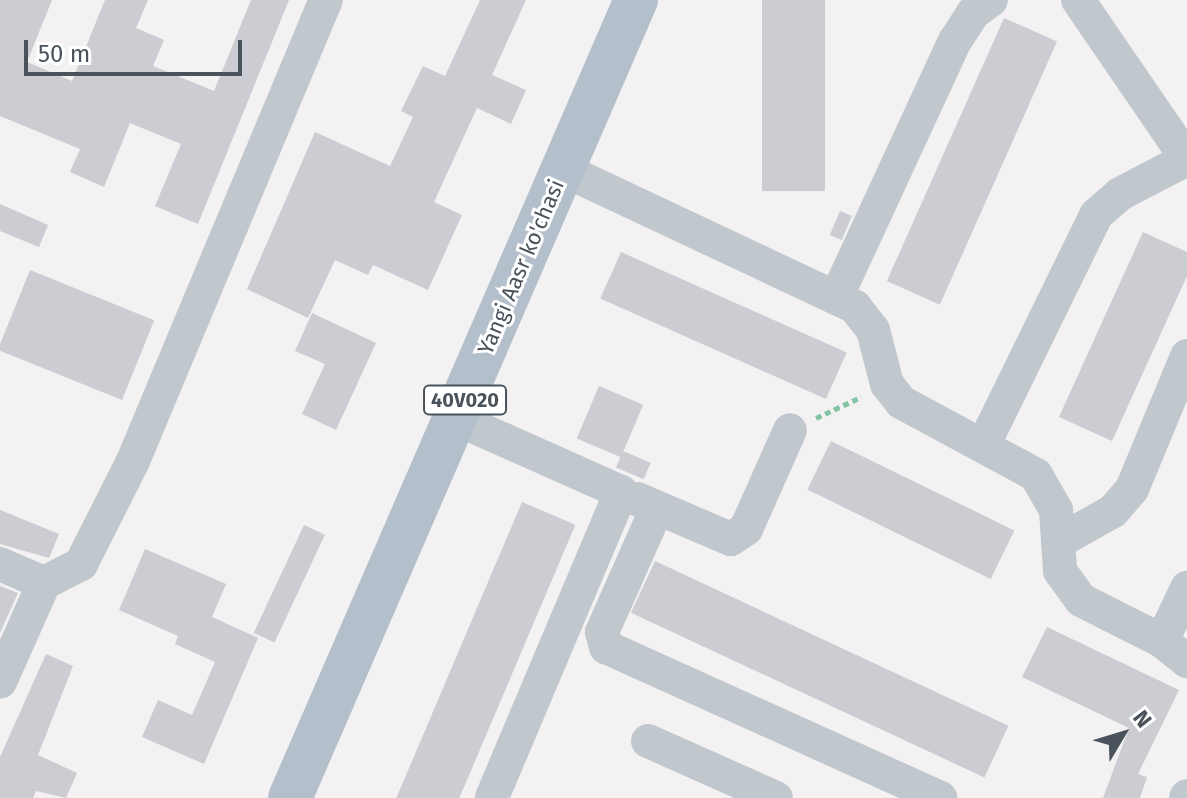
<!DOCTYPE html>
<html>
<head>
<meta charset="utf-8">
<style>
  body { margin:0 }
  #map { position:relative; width:1187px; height:798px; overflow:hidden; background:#f3f1f1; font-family:"Fira Sans",sans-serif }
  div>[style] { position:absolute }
  .building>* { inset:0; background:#cbcdd2; transform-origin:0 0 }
  .path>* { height:5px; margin-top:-2.5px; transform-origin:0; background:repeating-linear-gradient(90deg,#81c5a4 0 6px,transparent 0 10px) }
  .minor>* { height:34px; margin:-17px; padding:0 17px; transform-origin:17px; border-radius:17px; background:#c0c7cd }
  .major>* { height:44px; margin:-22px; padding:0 22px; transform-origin:22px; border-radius:22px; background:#b4bfcc }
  span { translate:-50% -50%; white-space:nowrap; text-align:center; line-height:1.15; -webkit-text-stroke:6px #fff; paint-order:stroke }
  .shield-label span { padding:2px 6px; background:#fff; border:2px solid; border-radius:6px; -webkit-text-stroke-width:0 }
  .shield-label { font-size:20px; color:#4a535c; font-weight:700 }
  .street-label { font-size:22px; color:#4a535c }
  .north { position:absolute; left:1083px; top:694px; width:80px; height:80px; -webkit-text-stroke:6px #fff; paint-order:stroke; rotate:52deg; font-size:22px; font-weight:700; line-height:32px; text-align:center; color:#4a535c }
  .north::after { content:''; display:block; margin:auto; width:28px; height:36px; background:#4a535c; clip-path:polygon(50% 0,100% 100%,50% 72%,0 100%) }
  .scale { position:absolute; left:24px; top:40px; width:218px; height:36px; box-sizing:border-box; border:4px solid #4a535c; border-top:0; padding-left:10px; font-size:24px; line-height:28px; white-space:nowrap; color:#4a535c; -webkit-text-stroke:6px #fff; paint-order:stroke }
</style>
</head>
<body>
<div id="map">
  <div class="building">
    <i style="clip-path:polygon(0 0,52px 0,27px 62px,72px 81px,105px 0,148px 0,136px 28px,164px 40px,153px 66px,214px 91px,251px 0,289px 0,198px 224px,155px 206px,181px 144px,130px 123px,104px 187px,70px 172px,80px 149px,0 116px)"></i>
    <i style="clip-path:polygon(480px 0,526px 0,492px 75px,526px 90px,511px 124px,477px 108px,434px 202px,462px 215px,428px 290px,373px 265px,368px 275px,335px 260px,308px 318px,247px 289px,315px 132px,390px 166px,413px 117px,401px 111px,423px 66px,445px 76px)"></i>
    <i style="left:762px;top:0;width:63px;height:191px"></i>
    <i style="left:1004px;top:18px;width:58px;height:288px;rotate:24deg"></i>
    <i style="clip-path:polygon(0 204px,48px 225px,39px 247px,0 231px)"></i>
    <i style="left:840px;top:211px;width:13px;height:26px;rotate:23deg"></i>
    <i style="clip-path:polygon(1143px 232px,1187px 252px,1187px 276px,1112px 441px,1059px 417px)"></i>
    <i style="left:621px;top:252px;width:247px;height:51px;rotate:24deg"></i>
    <i style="left:30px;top:270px;width:134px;height:86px;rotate:22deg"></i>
    <i style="clip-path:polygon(312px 313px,376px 343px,336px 430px,302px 414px,325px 364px,295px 351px)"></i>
    <i style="left:599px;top:386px;width:48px;height:57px;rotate:23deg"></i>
    <i style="left:831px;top:441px;width:204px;height:54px;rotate:26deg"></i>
    <i style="left:623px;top:451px;width:30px;height:18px;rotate:23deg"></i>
    <i style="left:522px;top:502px;width:58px;height:323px;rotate:23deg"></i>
    <i style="clip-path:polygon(0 510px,59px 534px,49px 558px,0 544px)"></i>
    <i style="left:304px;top:525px;width:23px;height:119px;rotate:25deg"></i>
    <i style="clip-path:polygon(145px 549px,226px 584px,212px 617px,258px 638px,204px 764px,142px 737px,158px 700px,192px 715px,215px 662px,175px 644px,178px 636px,119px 610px)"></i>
    <i style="left:655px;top:561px;width:390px;height:57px;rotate:25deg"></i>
    <i style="clip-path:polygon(0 586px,18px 593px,0 633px)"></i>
    <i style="clip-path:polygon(1047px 627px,1179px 690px,1138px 774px,1147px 777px,1140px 798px,1103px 798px,1129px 728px,1022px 677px)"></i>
    <i style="clip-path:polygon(46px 654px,73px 666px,38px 755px,77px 773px,66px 798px,36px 791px,33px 798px,0 798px,0 757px)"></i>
  </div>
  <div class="path">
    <i style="left:816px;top:418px;width:50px;rotate:-25deg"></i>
  </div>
  <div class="minor">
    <i style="left:1078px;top:0;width:193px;rotate:55.6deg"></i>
    <i style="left:562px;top:169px;width:324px;rotate:25.2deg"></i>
    <i style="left:855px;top:307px;width:29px;rotate:52deg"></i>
    <i style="left:873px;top:330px;width:56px;rotate:75.5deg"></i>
    <i style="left:887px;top:384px;width:23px;rotate:52deg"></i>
    <i style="left:901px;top:402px;width:153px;rotate:28.4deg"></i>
    <i style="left:1036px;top:475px;width:40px;rotate:60.3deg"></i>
    <i style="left:1056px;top:510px;width:61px;rotate:86.2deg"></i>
    <i style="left:1060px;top:571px;width:36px;rotate:54deg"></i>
    <i style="left:1081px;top:600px;width:91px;rotate:26.8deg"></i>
    <i style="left:1162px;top:641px;width:32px;rotate:39deg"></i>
    <i style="left:836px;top:298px;width:283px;rotate:-65.2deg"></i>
    <i style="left:955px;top:41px;width:33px;rotate:-57deg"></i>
    <i style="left:973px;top:13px;width:22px;rotate:-36deg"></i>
    <i style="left:457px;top:419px;width:180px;rotate:24deg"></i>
    <i style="left:621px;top:492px;width:332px;rotate:112.9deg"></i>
    <i style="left:983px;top:446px;width:257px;rotate:-63.9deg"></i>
    <i style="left:1096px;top:215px;width:32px;rotate:-41deg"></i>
    <i style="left:1120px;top:194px;width:76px;rotate:-27.6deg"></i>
    <i style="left:637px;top:499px;width:102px;rotate:23.1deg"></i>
    <i style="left:731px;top:539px;width:18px;rotate:-34deg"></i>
    <i style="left:746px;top:529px;width:108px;rotate:-66deg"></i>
    <i style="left:657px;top:508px;width:136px;rotate:113.9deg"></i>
    <i style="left:602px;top:632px;width:16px;rotate:75deg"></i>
    <i style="left:606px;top:647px;width:367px;rotate:24.3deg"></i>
    <i style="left:1058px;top:542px;width:63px;rotate:-29.4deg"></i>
    <i style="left:1113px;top:511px;width:29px;rotate:-49deg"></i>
    <i style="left:1132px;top:489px;width:144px;rotate:-67.5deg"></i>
    <i style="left:0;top:564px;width:48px;rotate:23.4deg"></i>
    <i style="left:44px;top:583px;width:108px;rotate:114deg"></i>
    <i style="left:44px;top:583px;width:42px;rotate:-27.2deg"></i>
    <i style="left:81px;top:564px;width:115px;rotate:-63.2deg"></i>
    <i style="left:133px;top:461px;width:500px;rotate:-67.3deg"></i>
    <i style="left:1162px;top:641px;width:59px;rotate:-64.7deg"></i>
    <i style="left:648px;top:741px;width:140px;rotate:24deg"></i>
    <i style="left:1186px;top:798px;width:2px;rotate:-63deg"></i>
  </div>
  <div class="major">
    <i style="left:290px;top:798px;width:870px;rotate:-66.56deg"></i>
  </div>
  <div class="shield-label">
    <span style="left:465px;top:400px">40V020</span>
  </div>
  <div class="street-label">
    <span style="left:521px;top:267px;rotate:-67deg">Yangi Aasr ko'chasi</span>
  </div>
  <div class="north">N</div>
  <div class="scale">50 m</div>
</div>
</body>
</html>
